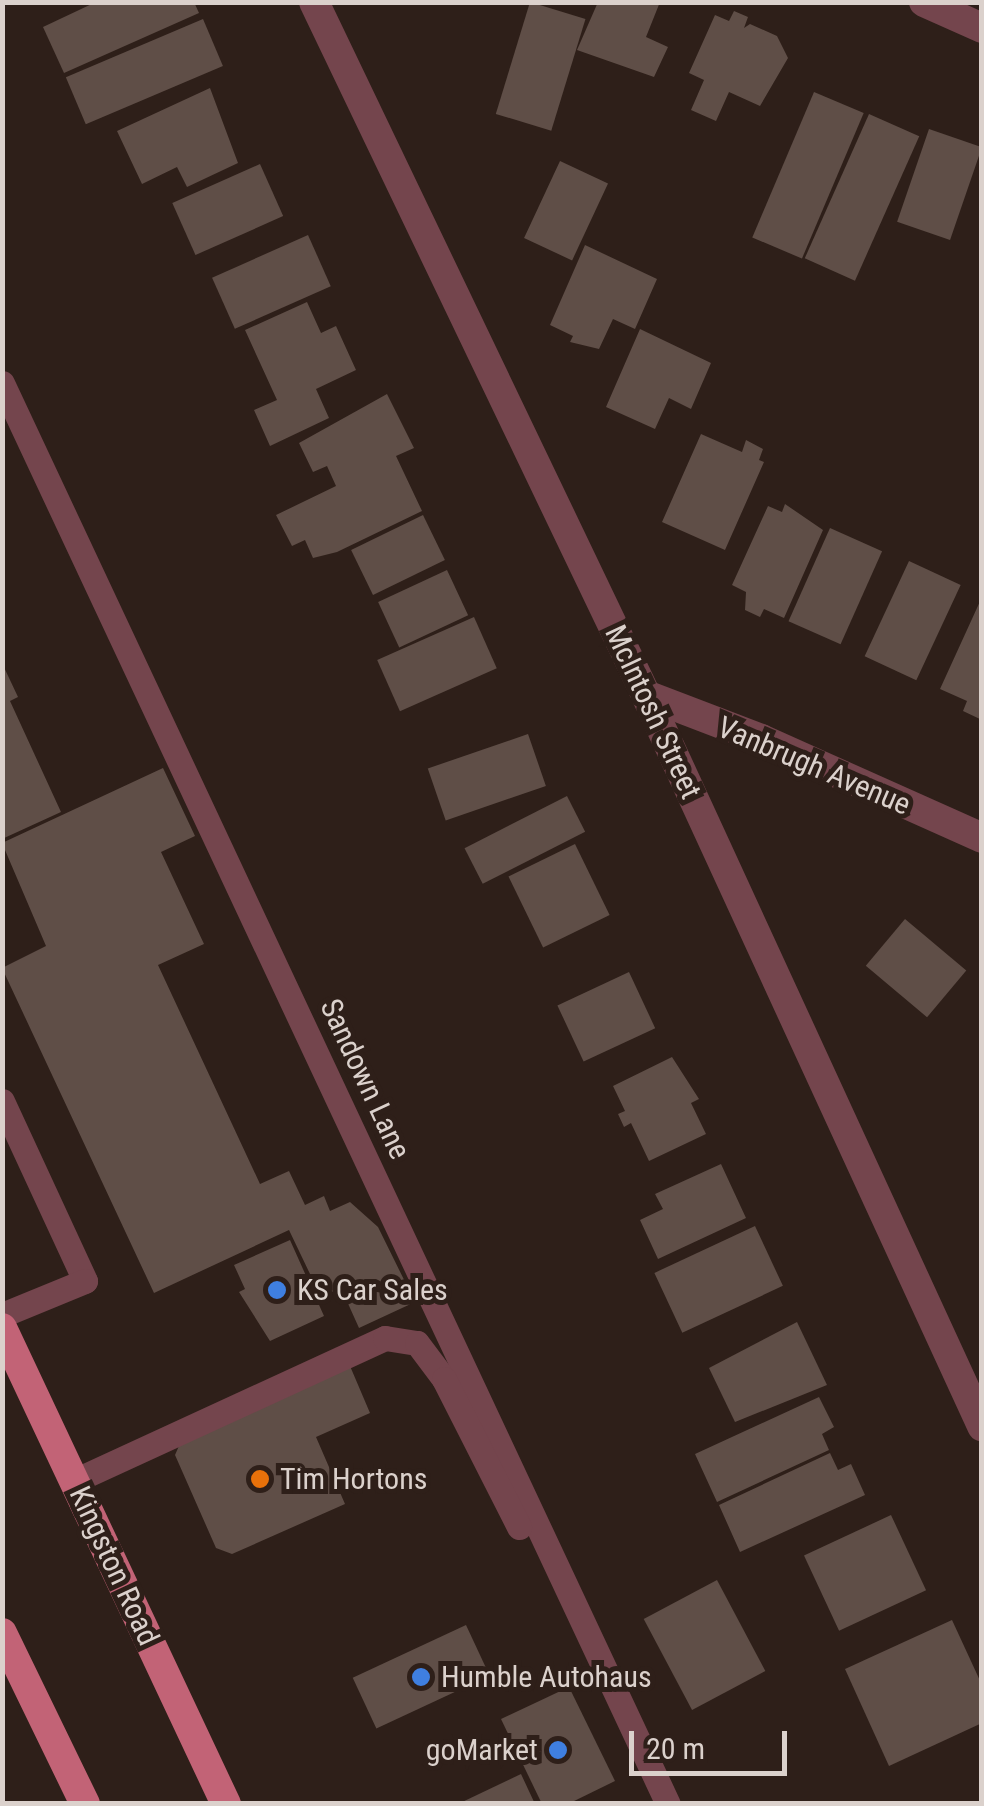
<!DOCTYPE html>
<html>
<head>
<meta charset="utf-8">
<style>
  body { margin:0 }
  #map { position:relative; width:984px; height:1806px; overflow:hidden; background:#2e1f19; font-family:"Roboto Condensed",sans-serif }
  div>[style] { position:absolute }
  .building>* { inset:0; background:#5f4e47; transform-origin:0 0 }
  .lane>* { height:25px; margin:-12.5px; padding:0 12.5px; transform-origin:12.5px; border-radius:12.5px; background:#74454d }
  .street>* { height:30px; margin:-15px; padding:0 15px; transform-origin:15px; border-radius:15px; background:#74454d }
  .primary>* { height:30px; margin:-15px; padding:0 15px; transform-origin:15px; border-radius:15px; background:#c26376 }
  .dots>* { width:28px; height:28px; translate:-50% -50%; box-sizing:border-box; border:5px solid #2e1f19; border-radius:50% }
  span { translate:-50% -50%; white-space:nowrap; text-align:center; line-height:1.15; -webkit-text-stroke:10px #2e1f19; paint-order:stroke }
  .street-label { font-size:30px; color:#dbd1cc }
  .poi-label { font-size:30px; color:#dbd1cc }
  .left { translate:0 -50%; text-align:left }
  .right { translate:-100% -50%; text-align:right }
  .frame { position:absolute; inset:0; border:5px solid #dbd1cc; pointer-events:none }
  .scale { position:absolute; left:629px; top:1731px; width:158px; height:45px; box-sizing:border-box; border:5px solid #dbd1cc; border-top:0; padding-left:12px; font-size:30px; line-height:35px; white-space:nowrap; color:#dbd1cc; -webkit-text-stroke:8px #2e1f19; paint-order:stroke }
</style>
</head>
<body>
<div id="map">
  <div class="building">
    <i style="clip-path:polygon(96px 2px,194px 2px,199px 13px,64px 73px,43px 27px)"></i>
    <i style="left:530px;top:2px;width:58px;height:117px;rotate:17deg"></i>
    <i style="clip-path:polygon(598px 2px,660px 2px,646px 37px,668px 47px,654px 77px,577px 50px)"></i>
    <i style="clip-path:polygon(734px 11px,748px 17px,744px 28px,750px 24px,777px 36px,788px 58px,760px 106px,729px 92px,716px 121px,691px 110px,704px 80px,689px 73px,715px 15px,729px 21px)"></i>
    <i style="left:203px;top:19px;width:51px;height:149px;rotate:67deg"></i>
    <i style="clip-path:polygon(210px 88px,238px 163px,187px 187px,177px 167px,142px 184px,117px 131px)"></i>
    <i style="left:814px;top:92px;width:54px;height:158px;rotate:23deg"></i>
    <i style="left:869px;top:114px;width:55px;height:158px;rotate:24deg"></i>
    <i style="left:929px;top:129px;width:56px;height:98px;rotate:19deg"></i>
    <i style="left:560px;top:161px;width:53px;height:85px;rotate:25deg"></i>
    <i style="left:260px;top:164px;width:57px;height:96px;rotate:66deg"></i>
    <i style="left:308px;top:235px;width:56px;height:105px;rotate:66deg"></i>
    <i style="clip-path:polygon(585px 245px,657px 279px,635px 329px,613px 319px,599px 349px,570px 342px,573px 336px,550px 325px)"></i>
    <i style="clip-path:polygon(307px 302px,321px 333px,336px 326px,356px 370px,316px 389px,329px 418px,270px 446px,254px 410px,277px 400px,245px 330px)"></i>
    <i style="clip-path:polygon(640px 329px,711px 363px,691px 409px,669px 398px,655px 429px,606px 407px)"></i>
    <i style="clip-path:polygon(387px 394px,414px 448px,396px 456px,422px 511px,337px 552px,313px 558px,305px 540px,292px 546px,276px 515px,336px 486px,327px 466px,313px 472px,299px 443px)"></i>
    <i style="clip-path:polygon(701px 434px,742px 452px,746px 440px,763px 449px,759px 460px,764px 462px,725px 550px,662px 522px)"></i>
    <i style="clip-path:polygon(785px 504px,823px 530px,784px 618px,764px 609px,760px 617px,745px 610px,746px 592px,732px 585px,768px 506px,782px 512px)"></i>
    <i style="left:423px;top:515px;width:50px;height:80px;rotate:64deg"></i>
    <i style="left:830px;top:528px;width:57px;height:102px;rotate:24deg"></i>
    <i style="left:909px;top:561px;width:57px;height:105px;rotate:25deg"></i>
    <i style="left:447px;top:570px;width:50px;height:76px;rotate:65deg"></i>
    <i style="clip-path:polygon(982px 597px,982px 720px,963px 711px,967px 701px,940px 689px)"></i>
    <i style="left:474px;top:617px;width:56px;height:106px;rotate:66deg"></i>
    <i style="clip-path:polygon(2px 663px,18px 697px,10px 701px,61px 812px,2px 839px)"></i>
    <i style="left:528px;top:734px;width:55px;height:106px;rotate:71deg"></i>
    <i style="clip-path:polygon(163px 768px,195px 836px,161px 852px,204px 944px,158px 965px,260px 1184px,289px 1171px,305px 1205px,324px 1196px,330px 1211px,350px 1202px,378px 1227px,415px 1302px,359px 1328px,341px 1288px,321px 1297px,289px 1230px,154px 1293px,2px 968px,46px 946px,2px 843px)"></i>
    <i style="left:567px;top:796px;width:40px;height:115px;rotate:63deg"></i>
    <i style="left:575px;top:844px;width:79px;height:74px;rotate:64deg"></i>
    <i style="left:905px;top:919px;width:80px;height:61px;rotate:40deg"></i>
    <i style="left:629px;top:972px;width:62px;height:79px;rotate:65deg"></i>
    <i style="clip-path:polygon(672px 1057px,699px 1099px,691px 1103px,706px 1134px,649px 1161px,631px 1123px,624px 1127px,618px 1114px,625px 1111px,613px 1086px)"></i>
    <i style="clip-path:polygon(721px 1164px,746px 1218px,658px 1259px,640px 1220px,663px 1209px,655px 1194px)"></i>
    <i style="left:755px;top:1226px;width:66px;height:111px;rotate:65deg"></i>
    <i style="clip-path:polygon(290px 1240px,324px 1316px,270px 1341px,239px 1292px,245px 1289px,234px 1265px)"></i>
    <i style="clip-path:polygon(797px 1322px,827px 1385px,735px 1422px,709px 1368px)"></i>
    <i style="clip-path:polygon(350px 1366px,370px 1413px,316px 1437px,345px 1504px,232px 1554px,216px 1548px,175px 1455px,182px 1439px)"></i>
    <i style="clip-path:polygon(819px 1397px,834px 1427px,822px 1434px,829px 1450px,717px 1502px,695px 1454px)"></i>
    <i style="clip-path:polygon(830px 1453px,838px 1470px,851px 1464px,865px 1495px,740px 1552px,719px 1505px)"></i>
    <i style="left:891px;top:1515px;width:83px;height:96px;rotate:65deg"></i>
    <i style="left:717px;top:1580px;width:103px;height:83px;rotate:62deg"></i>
    <i style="clip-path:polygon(952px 1620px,982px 1685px,982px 1723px,889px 1766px,845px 1669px)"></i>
    <i style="left:466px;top:1625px;width:56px;height:125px;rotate:65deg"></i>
    <i style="clip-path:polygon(569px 1687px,615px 1781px,568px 1804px,542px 1804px,501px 1719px)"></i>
    <i style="clip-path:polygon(521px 1774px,535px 1804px,458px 1804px)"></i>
  </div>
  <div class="lane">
    <i style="left:2px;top:383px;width:1569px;rotate:64.89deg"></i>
    <i style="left:2px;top:1101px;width:198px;rotate:65.2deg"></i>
    <i style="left:85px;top:1281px;width:90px;rotate:157.7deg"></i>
    <i style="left:74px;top:1481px;width:342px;rotate:-24.7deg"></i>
    <i style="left:385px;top:1338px;width:32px;rotate:9deg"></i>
    <i style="left:417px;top:1343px;width:45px;rotate:53.1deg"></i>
    <i style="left:444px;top:1379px;width:166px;rotate:63.1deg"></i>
  </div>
  <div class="street">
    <i style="left:314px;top:2px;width:768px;rotate:64.4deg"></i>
    <i style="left:646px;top:695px;width:805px;rotate:65.31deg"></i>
    <i style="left:924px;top:2px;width:64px;rotate:24.1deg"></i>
    <i style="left:646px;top:695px;width:123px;rotate:20.9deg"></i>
    <i style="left:761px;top:739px;width:242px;rotate:24.1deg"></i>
  </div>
  <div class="primary">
    <i style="left:2px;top:1328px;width:526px;rotate:64.8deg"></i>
    <i style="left:2px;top:1633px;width:190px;rotate:64.1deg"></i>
  </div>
  <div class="dots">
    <i style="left:277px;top:1290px;background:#3f7fe0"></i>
    <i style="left:260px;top:1479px;background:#e8710a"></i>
    <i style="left:421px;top:1677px;background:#3f7fe0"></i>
    <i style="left:558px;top:1750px;background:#3f7fe0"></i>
  </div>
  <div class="street-label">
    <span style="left:653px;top:712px;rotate:65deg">McIntosh Street</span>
    <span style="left:814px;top:766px;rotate:23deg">Vanbrugh Avenue</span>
    <span style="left:365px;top:1079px;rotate:65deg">Sandown Lane</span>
    <span style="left:114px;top:1566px;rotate:65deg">Kingston Road</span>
  </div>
  <div class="poi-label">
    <span class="left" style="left:297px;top:1290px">KS Car Sales</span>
    <span class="left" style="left:280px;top:1479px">Tim Hortons</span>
    <span class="left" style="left:441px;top:1677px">Humble Autohaus</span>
    <span class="right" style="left:538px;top:1750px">goMarket</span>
  </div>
  <div class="frame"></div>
  <div class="scale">20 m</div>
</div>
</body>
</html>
